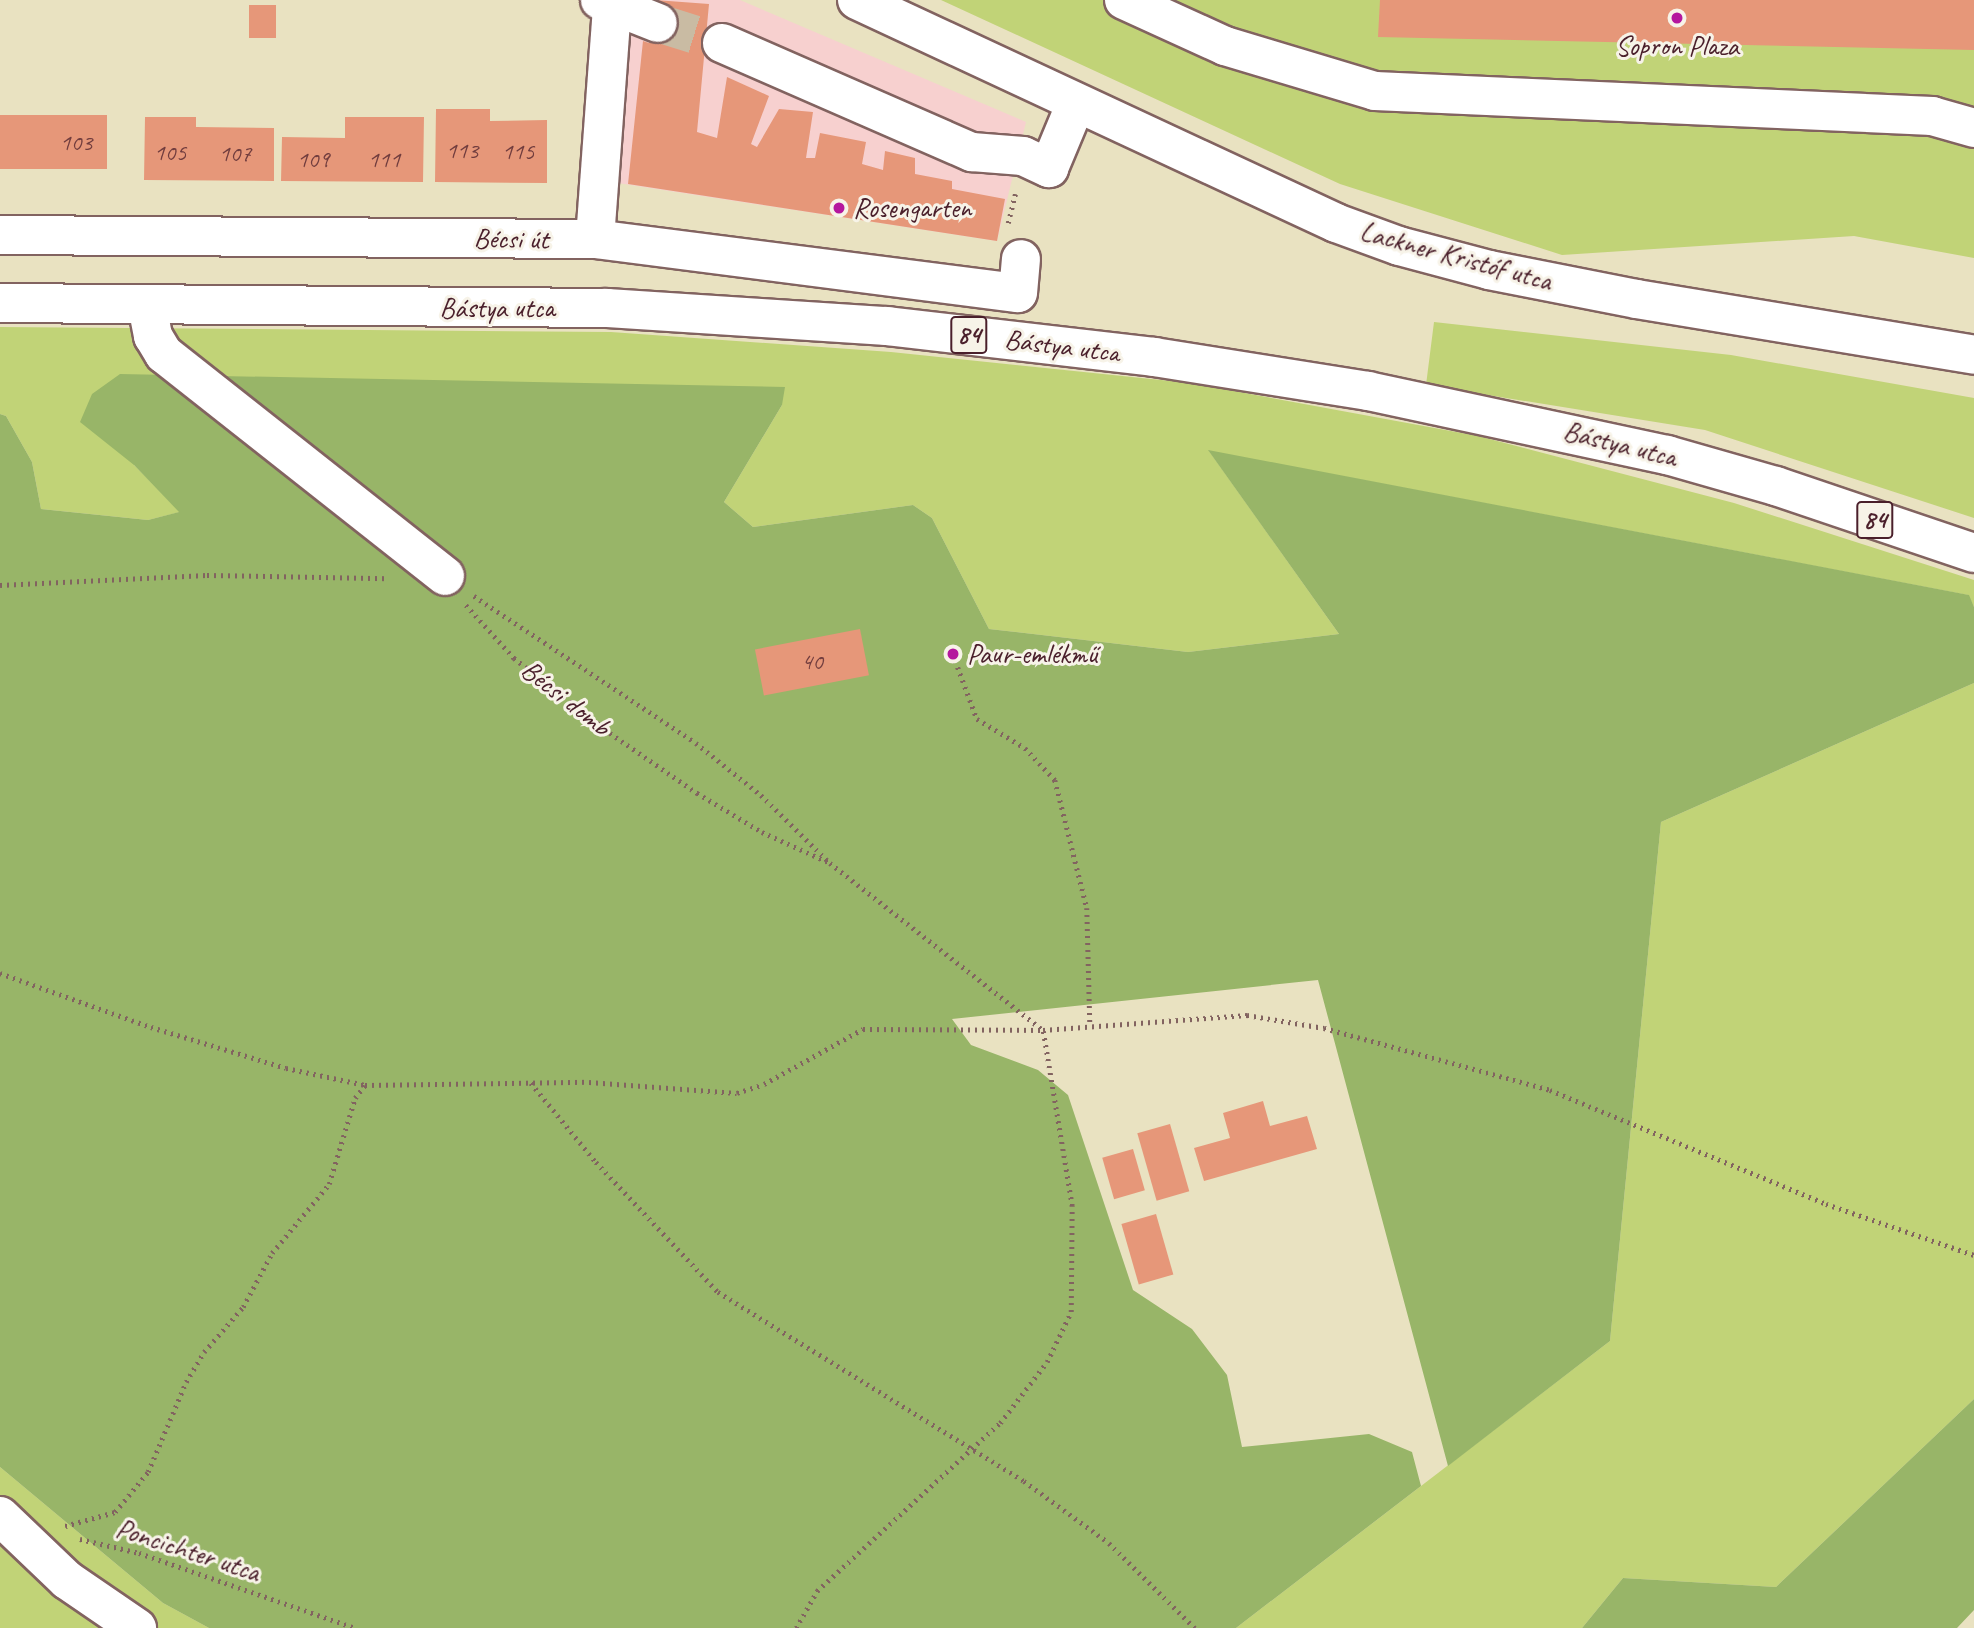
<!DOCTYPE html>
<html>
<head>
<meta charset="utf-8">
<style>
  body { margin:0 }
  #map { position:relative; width:1974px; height:1628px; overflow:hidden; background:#e9e2c1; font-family:Caveat,sans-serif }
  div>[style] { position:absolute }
  .built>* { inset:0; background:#f7d0cf }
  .green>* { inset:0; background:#c1d377 }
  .forest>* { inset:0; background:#98b568 }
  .building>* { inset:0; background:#e69779; transform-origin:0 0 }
  .minor-tunnel>* { height:38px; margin-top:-19px; transform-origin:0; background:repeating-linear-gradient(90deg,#c9bba3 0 38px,transparent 0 57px) }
  .path>* { height:4.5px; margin-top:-2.25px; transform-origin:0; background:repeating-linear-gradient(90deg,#826360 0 2px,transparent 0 7px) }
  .roads { filter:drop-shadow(2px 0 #826360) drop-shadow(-2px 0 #826360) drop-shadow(0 2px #826360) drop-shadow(0 -2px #826360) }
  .minor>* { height:38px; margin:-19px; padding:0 19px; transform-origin:19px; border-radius:19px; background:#fff }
  .major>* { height:38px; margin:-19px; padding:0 19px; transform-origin:19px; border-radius:19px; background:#fff }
  .dots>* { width:19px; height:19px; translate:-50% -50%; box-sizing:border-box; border:4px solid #f7f3e8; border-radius:50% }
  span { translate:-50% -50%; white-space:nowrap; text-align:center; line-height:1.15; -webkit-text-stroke:6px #f7f3e8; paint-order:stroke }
  .number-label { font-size:24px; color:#713d3e }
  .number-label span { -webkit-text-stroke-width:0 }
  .shield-label span { padding:2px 5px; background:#f7f3e8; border:2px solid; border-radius:5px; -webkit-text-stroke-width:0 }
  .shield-label { font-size:26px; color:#4a1f2b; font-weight:700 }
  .poi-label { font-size:28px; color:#4a1f2b }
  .left { translate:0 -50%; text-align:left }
  .street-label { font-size:28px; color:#4a1f2b }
</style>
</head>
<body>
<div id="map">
  <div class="built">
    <i style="clip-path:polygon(628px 0,740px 0,1026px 122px,997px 241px,611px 182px)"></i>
  </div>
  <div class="green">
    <i style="clip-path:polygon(941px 0,1974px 0,1974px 258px,1854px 236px,1562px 255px,1340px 184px)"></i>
    <i style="clip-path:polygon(1434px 322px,1731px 355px,1974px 398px,1974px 518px,1705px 430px,1426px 385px)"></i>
    <i style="clip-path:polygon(0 327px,611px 332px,891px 352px,1190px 383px,1478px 436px,1734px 503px,1974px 580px,1974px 607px,1968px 595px,1209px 451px,1339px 634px,1188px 652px,989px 629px,932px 518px,913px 505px,753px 527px,724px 502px,782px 405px,134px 465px,180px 512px,148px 520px,41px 509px,32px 462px,6px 416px,0 414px)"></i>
    <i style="clip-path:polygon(1974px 683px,1974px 1399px,1776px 1587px,1623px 1578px,1582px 1628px,1236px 1628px,1610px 1341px,1661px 822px)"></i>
    <i style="clip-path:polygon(0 1467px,163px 1603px,209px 1628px,0 1628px)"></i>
  </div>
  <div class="forest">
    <i style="clip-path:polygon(120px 374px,785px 387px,782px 405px,724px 502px,753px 527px,913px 505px,932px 518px,989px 629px,1188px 652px,1339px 634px,1208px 450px,1969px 595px,1974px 607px,1974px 683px,1661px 822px,1610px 1341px,1448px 1466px,1318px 980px,952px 1019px,971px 1045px,1038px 1070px,1068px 1095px,1133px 1290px,1192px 1329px,1227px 1375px,1242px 1447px,1369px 1434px,1412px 1452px,1421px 1486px,1236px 1628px,209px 1628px,163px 1603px,0 1467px,0 414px,6px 416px,32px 462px,41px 509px,148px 520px,179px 512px,134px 465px,80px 422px,92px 394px)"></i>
    <i style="clip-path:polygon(1974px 1399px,1974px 1610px,1957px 1628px,1582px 1628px,1623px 1578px,1776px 1587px)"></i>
  </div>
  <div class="building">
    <i style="clip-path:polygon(655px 0,709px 4px,697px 132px,717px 138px,727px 77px,769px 96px,751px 144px,757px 147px,779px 109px,813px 112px,806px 158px,815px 158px,820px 133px,866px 142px,862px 164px,883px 170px,885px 151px,915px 158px,915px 174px,952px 181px,952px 189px,1005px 199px,997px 241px,628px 184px,643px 41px,649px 43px)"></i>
    <i style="clip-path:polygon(1380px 0,1974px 0,1974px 50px,1378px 37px)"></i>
    <i style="left:249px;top:5px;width:27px;height:33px"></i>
    <i style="clip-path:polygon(436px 109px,490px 109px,490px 121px,547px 120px,547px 183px,435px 182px)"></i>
    <i style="left:0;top:115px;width:107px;height:54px"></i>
    <i style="clip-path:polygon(145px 117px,196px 117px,196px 127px,274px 128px,274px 181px,144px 180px)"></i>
    <i style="clip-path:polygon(345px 117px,424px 117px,423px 182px,281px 181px,282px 137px,345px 138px)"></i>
    <i style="left:860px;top:629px;width:47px;height:107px;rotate:79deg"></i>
    <i style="clip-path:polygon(1263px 1101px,1270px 1126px,1307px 1116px,1317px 1149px,1204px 1181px,1194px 1148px,1230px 1138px,1223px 1113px)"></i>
    <i style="left:1170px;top:1124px;width:70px;height:34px;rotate:74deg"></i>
    <i style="left:1133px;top:1149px;width:43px;height:32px;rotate:74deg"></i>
    <i style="left:1156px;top:1214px;width:63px;height:36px;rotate:74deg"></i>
  </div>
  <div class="minor-tunnel">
    <i style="left:658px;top:23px;width:67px;rotate:17.4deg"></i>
  </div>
  <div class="path">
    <i style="left:1008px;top:223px;width:30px;rotate:-76deg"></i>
    <i style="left:0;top:585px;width:207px;rotate:-2.8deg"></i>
    <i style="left:207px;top:575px;width:180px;rotate:1deg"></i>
    <i style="left:474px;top:596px;width:266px;rotate:33.5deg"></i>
    <i style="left:696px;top:743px;width:83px;rotate:38.7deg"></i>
    <i style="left:761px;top:795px;width:97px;rotate:44.6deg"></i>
    <i style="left:466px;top:605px;width:72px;rotate:47.8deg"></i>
    <i style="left:514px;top:658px;width:122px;rotate:38deg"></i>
    <i style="left:610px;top:733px;width:106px;rotate:34.6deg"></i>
    <i style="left:697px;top:793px;width:76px;rotate:31deg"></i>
    <i style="left:762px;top:832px;width:75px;rotate:24.5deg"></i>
    <i style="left:830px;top:863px;width:269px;rotate:38.1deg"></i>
    <i style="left:953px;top:654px;width:69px;rotate:69.7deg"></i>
    <i style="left:977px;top:719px;width:56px;rotate:31.1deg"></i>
    <i style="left:1025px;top:748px;width:44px;rotate:46.8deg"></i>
    <i style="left:1055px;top:780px;width:132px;rotate:76deg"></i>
    <i style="left:1087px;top:908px;width:118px;rotate:88.5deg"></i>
    <i style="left:0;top:973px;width:160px;rotate:19.7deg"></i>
    <i style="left:151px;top:1027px;width:141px;rotate:16.9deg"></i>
    <i style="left:286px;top:1068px;width:81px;rotate:12.1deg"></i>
    <i style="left:365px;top:1085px;width:224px;rotate:-0.8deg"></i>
    <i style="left:589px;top:1082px;width:148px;rotate:4.3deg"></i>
    <i style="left:737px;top:1093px;width:28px;rotate:-18deg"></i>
    <i style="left:764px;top:1084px;width:113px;rotate:-29.1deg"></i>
    <i style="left:863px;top:1029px;width:180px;rotate:0.3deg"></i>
    <i style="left:1043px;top:1030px;width:205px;rotate:-4.2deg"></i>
    <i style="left:1247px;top:1015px;width:78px;rotate:9.6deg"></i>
    <i style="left:1324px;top:1028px;width:234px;rotate:15.3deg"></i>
    <i style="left:1550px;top:1090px;width:299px;rotate:22.4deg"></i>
    <i style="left:1826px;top:1204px;width:157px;rotate:19deg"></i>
    <i style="left:531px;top:1083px;width:102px;rotate:50.6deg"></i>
    <i style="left:596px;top:1162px;width:178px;rotate:46.8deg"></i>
    <i style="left:718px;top:1292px;width:360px;rotate:31.7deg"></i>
    <i style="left:1024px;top:1481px;width:105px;rotate:36.1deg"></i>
    <i style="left:1109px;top:1543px;width:121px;rotate:44.7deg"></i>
    <i style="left:65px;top:1526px;width:52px;rotate:-15.6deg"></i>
    <i style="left:115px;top:1512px;width:52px;rotate:-50.5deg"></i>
    <i style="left:148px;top:1472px;width:98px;rotate:-67.1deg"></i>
    <i style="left:186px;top:1382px;width:35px;rotate:-59deg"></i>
    <i style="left:204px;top:1352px;width:60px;rotate:-49.1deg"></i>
    <i style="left:243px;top:1307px;width:61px;rotate:-61.8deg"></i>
    <i style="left:272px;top:1253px;width:89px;rotate:-50.4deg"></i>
    <i style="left:329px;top:1184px;width:90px;rotate:-73.2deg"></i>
    <i style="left:355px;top:1098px;width:16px;rotate:-52deg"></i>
    <i style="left:80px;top:1539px;width:61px;rotate:13.3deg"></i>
    <i style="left:139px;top:1553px;width:230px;rotate:19.1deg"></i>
    <i style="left:796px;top:1628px;width:43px;rotate:-60.4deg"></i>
    <i style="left:817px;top:1591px;width:248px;rotate:-42.6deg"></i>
    <i style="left:1000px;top:1423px;width:77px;rotate:-52.4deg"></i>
    <i style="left:1047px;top:1362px;width:55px;rotate:-64.4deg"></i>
    <i style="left:1071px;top:1312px;width:106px;rotate:-89.5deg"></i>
    <i style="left:1072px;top:1206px;width:178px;rotate:-99.4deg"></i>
  </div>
  <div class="roads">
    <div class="minor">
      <i style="left:600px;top:0;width:62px;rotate:21.6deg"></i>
      <i style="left:857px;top:0;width:528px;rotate:24.96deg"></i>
      <i style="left:1336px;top:223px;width:67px;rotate:20.1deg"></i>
      <i style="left:1399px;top:246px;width:93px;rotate:14.9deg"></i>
      <i style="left:1489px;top:270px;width:151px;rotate:11.1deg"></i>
      <i style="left:1637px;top:299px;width:342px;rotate:9.4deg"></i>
      <i style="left:1124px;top:0;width:111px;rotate:24.5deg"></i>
      <i style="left:1225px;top:46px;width:157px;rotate:16.7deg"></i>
      <i style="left:1375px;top:91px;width:558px;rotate:2.57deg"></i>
      <i style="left:1932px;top:116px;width:44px;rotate:15.9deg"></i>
      <i style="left:722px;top:43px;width:273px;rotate:23.6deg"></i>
      <i style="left:972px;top:152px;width:51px;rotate:4.5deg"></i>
      <i style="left:1023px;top:156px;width:29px;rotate:25deg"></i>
      <i style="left:1049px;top:168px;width:70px;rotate:-67.4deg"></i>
      <i style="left:0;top:235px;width:595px;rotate:0.39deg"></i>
      <i style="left:595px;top:239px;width:426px;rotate:7.3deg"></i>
      <i style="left:1018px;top:293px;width:34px;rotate:-85deg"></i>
      <i style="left:595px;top:239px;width:232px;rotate:-85.8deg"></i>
      <i style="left:147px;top:305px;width:32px;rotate:79deg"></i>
      <i style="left:153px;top:336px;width:21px;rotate:59deg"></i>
      <i style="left:164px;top:354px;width:358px;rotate:38.3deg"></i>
      <i style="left:0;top:1516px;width:93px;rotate:43.7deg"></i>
      <i style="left:67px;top:1580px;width:85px;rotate:34.4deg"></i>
    </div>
    <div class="major">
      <i style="left:0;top:303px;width:607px;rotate:0.47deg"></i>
      <i style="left:607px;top:308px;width:281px;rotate:3.7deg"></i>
      <i style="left:887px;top:326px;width:269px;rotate:6.6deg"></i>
      <i style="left:1154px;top:357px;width:217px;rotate:9deg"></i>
      <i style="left:1368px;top:391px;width:306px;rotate:12.1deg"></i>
      <i style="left:1667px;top:455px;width:113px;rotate:15.9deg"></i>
      <i style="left:1776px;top:486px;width:209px;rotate:18.7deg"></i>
    </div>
  </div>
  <div class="dots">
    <i style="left:1677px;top:18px;background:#b5179e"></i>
    <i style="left:839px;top:208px;background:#b5179e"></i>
    <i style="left:953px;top:654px;background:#b5179e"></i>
  </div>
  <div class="number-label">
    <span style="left:76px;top:143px">103</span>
    <span style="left:462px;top:151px">113</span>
    <span style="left:518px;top:152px">115</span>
    <span style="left:170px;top:153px">105</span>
    <span style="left:235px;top:154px">107</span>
    <span style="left:313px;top:160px">109</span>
    <span style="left:384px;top:160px">111</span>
    <span style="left:812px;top:662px">40</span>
  </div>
  <div class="shield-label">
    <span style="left:969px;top:335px">84</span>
    <span style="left:1875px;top:520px">84</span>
  </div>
  <div class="poi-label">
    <span style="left:1677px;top:46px">Sopron Plaza</span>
    <span class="left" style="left:853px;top:208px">Rosengarten</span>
    <span class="left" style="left:967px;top:654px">Paur-emlékmű</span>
  </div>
  <div class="street-label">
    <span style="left:511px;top:239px;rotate:1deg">Bécsi út</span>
    <span style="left:1456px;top:256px;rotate:15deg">Lackner Kristóf utca</span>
    <span style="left:497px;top:308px">Bástya utca</span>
    <span style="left:1062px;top:346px;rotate:7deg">Bástya utca</span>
    <span style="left:1620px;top:444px;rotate:14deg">Bástya utca</span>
    <span style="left:566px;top:698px;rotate:38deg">Bécsi domb</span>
    <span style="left:188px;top:1550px;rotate:18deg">Poncichter utca</span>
  </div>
</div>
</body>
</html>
